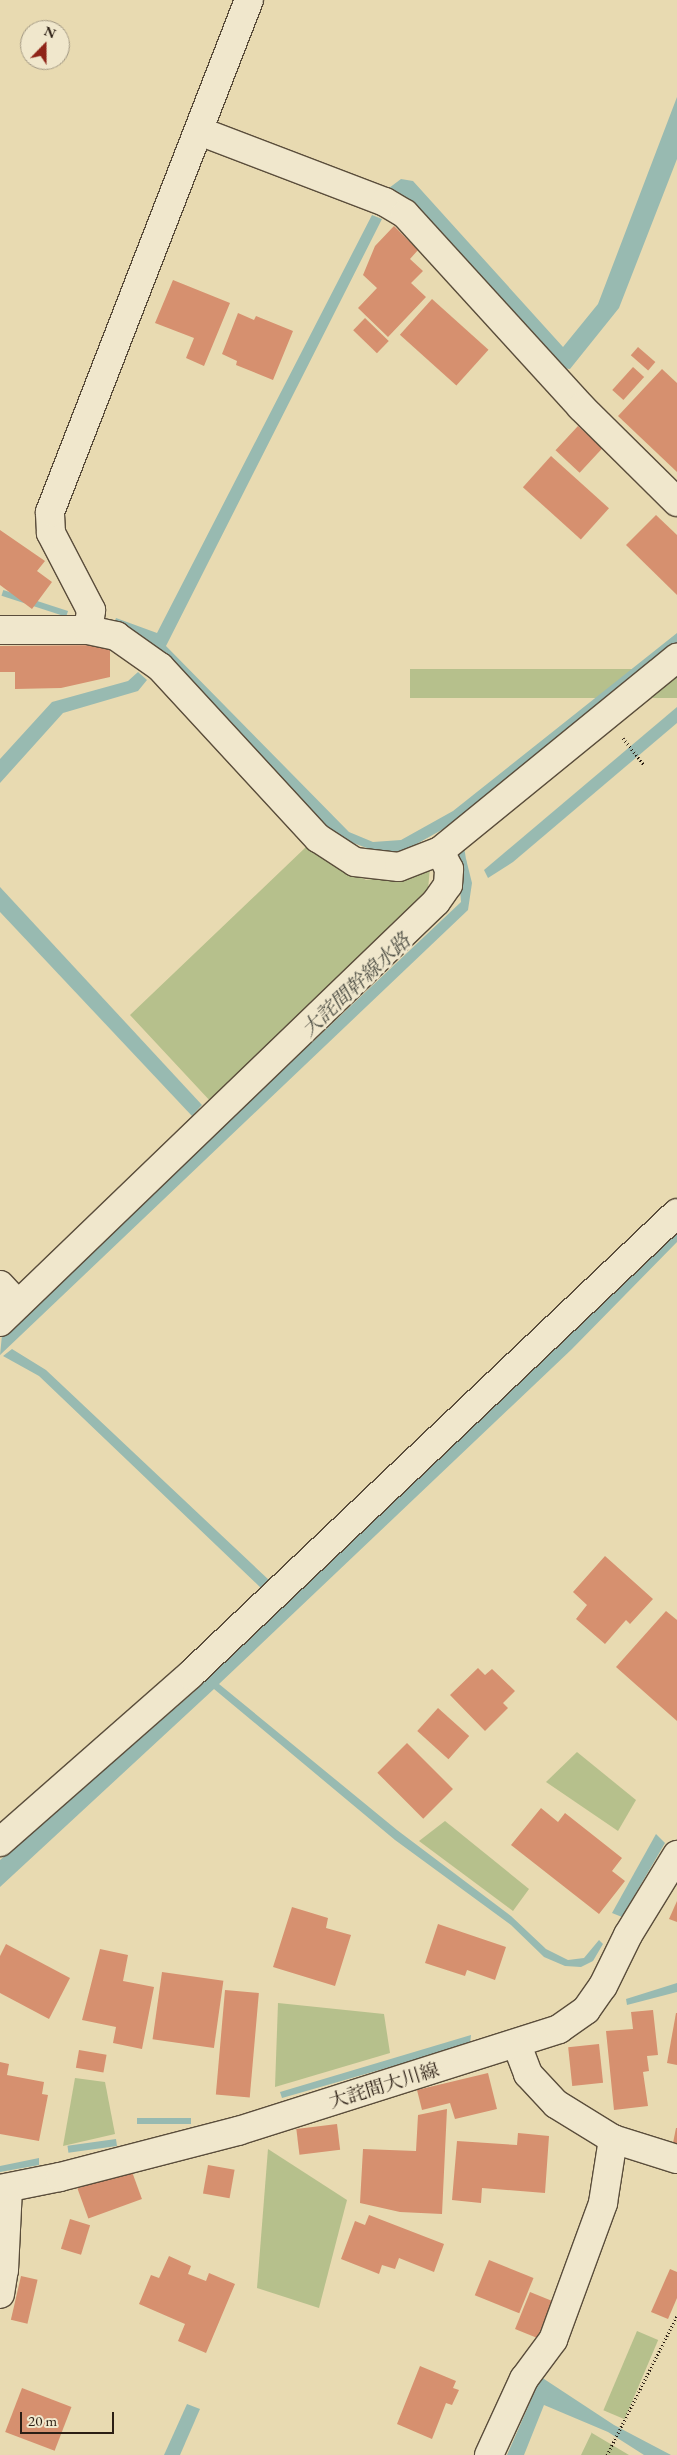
<!DOCTYPE html>
<html>
<head>
<meta charset="utf-8">
<style>
  body { margin:0 }
  #map { position:relative; width:677px; height:2455px; overflow:hidden; background:#e8dab1; font-family:"EB Garamond","Noto Serif JP",serif }
  div>[style] { position:absolute }
  .green>* { inset:0; background:#b6c08c; transform-origin:0 0 }
  .water>* { inset:0; background:#98bab1; transform-origin:0 0 }
  .stream>* { height:9px; margin:-4.5px; padding:0 4.5px; transform-origin:4.5px; border-radius:4.5px; background:#98bab1 }
  .building>* { inset:0; background:#d6906f; transform-origin:0 0 }
  .path>* { height:3px; margin-top:-1.5px; transform-origin:0; background:repeating-linear-gradient(90deg,#2b1e14 0 1px,transparent 0 3.5px) }
  .roads { filter:drop-shadow(1px 0 #5a4d3b) drop-shadow(-1px 0 #5a4d3b) drop-shadow(0 1px #5a4d3b) drop-shadow(0 -1px #5a4d3b) }
  .street>* { height:28px; margin:-14px; padding:0 14px; transform-origin:14px; border-radius:14px; background:#f0e7cc }
  .secondary>* { height:28px; margin:-14px; padding:0 14px; transform-origin:14px; border-radius:14px; background:#f0e7cc }
  span { translate:-50% -50%; white-space:nowrap; text-align:center; line-height:1.15; -webkit-text-stroke:5px #f0e7cc; paint-order:stroke }
  .street-label { font-size:19px; color:#2b1e14 }
  .water-label { font-size:20px; color:#4c4d43; font-style:italic }
  .north { position:absolute; left:20px; top:20px; width:50px; height:50px; box-sizing:border-box; background:#f0e7cc; border:1px solid #a19782; border-radius:50%; rotate:22deg; font-size:14px; font-weight:700; line-height:20px; text-align:center; color:#2b1e14 }
  .north::after { content:''; display:block; margin:auto; width:18px; height:22px; background:#8f2418; clip-path:polygon(50% 0,100% 100%,50% 72%,0 100%) }
  .scale { position:absolute; left:20px; top:2412px; width:94px; height:22px; box-sizing:border-box; border:2px solid #2b1e14; border-top:0; padding-left:6px; font-size:15px; line-height:18px; white-space:nowrap; color:#2b1e14; -webkit-text-stroke:4px #f0e7cc; paint-order:stroke }
</style>
</head>
<body>
<div id="map">
  <div class="green">
    <i style="left:677px;top:669px;width:29px;height:267px;rotate:90deg"></i>
    <i style="clip-path:polygon(306px 847px,366px 880px,430px 867px,428px 890px,212px 1103px,130px 1015px)"></i>
    <i style="clip-path:polygon(577px 1752px,636px 1800px,618px 1831px,546px 1782px)"></i>
    <i style="clip-path:polygon(445px 1821px,529px 1889px,513px 1911px,419px 1841px)"></i>
    <i style="clip-path:polygon(278px 2003px,384px 2014px,390px 2053px,275px 2087px)"></i>
    <i style="clip-path:polygon(75px 2078px,105px 2082px,115px 2134px,63px 2146px)"></i>
    <i style="clip-path:polygon(268px 2149px,347px 2200px,319px 2308px,257px 2288px)"></i>
    <i style="left:637px;top:2331px;width:23px;height:86px;rotate:23deg"></i>
    <i style="clip-path:polygon(592px 2432px,592px 2433px,629px 2455px,581px 2455px)"></i>
  </div>
  <div class="water">
    <i style="clip-path:polygon(677px 97px,677px 159px,619px 308px,570px 369px,560px 368px,412px 201px,389px 188px,401px 179px,413px 181px,563px 347px,598px 304px)"></i>
    <i style="clip-path:polygon(372px 215px,382px 219px,166px 646px,349px 832px,373px 842px,401px 840px,453px 811px,677px 633px,677px 646px,454px 823px,404px 851px,375px 851px,337px 837px,159px 653px,114px 623px,116px 618px,157px 633px)"></i>
    <i style="left:68px;top:611px;width:6px;height:68px;rotate:108deg"></i>
    <i style="clip-path:polygon(138px 672px,147px 680px,138px 691px,63px 713px,0 783px,0 759px,52px 702px,128px 681px)"></i>
    <i style="clip-path:polygon(677px 707px,677px 723px,513px 862px,488px 878px,484px 870px)"></i>
    <i style="clip-path:polygon(466px 859px,472px 883px,468px 910px,0 1355px,2px 1335px,461px 902px,458px 863px)"></i>
    <i style="clip-path:polygon(0 887px,202px 1105px,192px 1116px,0 912px)"></i>
    <i style="clip-path:polygon(677px 1231px,677px 1242px,572px 1349px,219px 1684px,397px 1830px,511px 1916px,546px 1949px,568px 1960px,584px 1958px,599px 1940px,603px 1944px,593px 1961px,581px 1967px,565px 1966px,544px 1957px,511px 1925px,395px 1840px,214px 1689px,0 1887px,0 1860px,195px 1691px)"></i>
    <i style="clip-path:polygon(12px 1349px,46px 1370px,270px 1581px,261px 1588px,39px 1376px,3px 1356px)"></i>
    <i style="clip-path:polygon(656px 1834px,665px 1843px,622px 1917px,612px 1913px)"></i>
    <i style="clip-path:polygon(677px 1983px,677px 1992px,627px 2005px,626px 1999px)"></i>
    <i style="clip-path:polygon(471px 2035px,470px 2044px,282px 2098px,280px 2092px)"></i>
    <i style="left:191px;top:2118px;width:6px;height:54px;rotate:90deg"></i>
    <i style="left:116px;top:2139px;width:7px;height:49px;rotate:82deg"></i>
    <i style="clip-path:polygon(39px 2158px,39px 2165px,0 2172px,0 2166px)"></i>
    <i style="clip-path:polygon(541px 2377px,614px 2425px,671px 2455px,644px 2455px,608px 2432px,544px 2405px,524px 2455px,507px 2455px)"></i>
    <i style="clip-path:polygon(187px 2404px,200px 2409px,180px 2455px,164px 2455px)"></i>
  </div>
  <div class="stream">
    <i style="left:458px;top:840px;width:32px;rotate:81deg"></i>
  </div>
  <div class="building">
    <i style="clip-path:polygon(394px 226px,418px 250px,410px 259px,423px 271px,411px 283px,426px 297px,388px 337px,358px 308px,377px 288px,363px 275px,375px 246px)"></i>
    <i style="clip-path:polygon(173px 280px,230px 303px,204px 366px,186px 358px,194px 338px,155px 323px)"></i>
    <i style="left:432px;top:299px;width:76px;height:48px;rotate:42deg"></i>
    <i style="clip-path:polygon(238px 313px,254px 320px,256px 316px,293px 331px,273px 380px,236px 365px,237px 361px,222px 354px)"></i>
    <i style="left:365px;top:318px;width:33px;height:17px;rotate:44deg"></i>
    <i style="left:638px;top:347px;width:23px;height:11px;rotate:41deg"></i>
    <i style="left:633px;top:367px;width:15px;height:31px;rotate:42deg"></i>
    <i style="clip-path:polygon(662px 369px,677px 383px,677px 472px,618px 416px)"></i>
    <i style="left:578px;top:426px;width:33px;height:33px;rotate:43deg"></i>
    <i style="left:551px;top:456px;width:78px;height:42px;rotate:42deg"></i>
    <i style="clip-path:polygon(656px 515px,677px 535px,677px 595px,626px 545px)"></i>
    <i style="clip-path:polygon(0 530px,45px 561px,37px 571px,52px 582px,32px 609px,0 585px)"></i>
    <i style="clip-path:polygon(110px 645px,110px 677px,61px 688px,15px 689px,15px 672px,0 672px,0 646px)"></i>
    <i style="clip-path:polygon(605px 1556px,653px 1599px,630px 1624px,626px 1620px,605px 1644px,576px 1619px,587px 1605px,573px 1592px)"></i>
    <i style="clip-path:polygon(666px 1611px,677px 1620px,677px 1721px,616px 1667px)"></i>
    <i style="clip-path:polygon(478px 1668px,485px 1675px,492px 1669px,515px 1691px,503px 1703px,508px 1708px,485px 1731px,450px 1695px)"></i>
    <i style="left:438px;top:1708px;width:42px;height:31px;rotate:42deg"></i>
    <i style="left:407px;top:1743px;width:65px;height:42px;rotate:45deg"></i>
    <i style="clip-path:polygon(541px 1808px,558px 1822px,565px 1813px,622px 1858px,612px 1871px,625px 1881px,599px 1914px,511px 1845px)"></i>
    <i style="clip-path:polygon(677px 1901px,677px 1922px,669px 1919px)"></i>
    <i style="clip-path:polygon(292px 1907px,328px 1918px,326px 1928px,351px 1935px,335px 1986px,273px 1967px)"></i>
    <i style="clip-path:polygon(438px 1924px,506px 1947px,495px 1980px,467px 1970px,465px 1976px,425px 1963px)"></i>
    <i style="clip-path:polygon(6px 1944px,70px 1978px,49px 2019px,0 1993px,0 1956px)"></i>
    <i style="clip-path:polygon(100px 1949px,128px 1955px,123px 1981px,154px 1987px,142px 2049px,113px 2043px,116px 2027px,82px 2020px)"></i>
    <i style="left:162px;top:1972px;width:62px;height:68px;rotate:8deg"></i>
    <i style="left:225px;top:1990px;width:34px;height:105px;rotate:5deg"></i>
    <i style="clip-path:polygon(653px 2010px,658px 2055px,647px 2056px,649px 2071px,643px 2072px,648px 2106px,614px 2110px,606px 2031px,633px 2029px,631px 2012px)"></i>
    <i style="clip-path:polygon(676px 2013px,677px 2013px,677px 2065px,667px 2063px)"></i>
    <i style="left:599px;top:2044px;width:39px;height:31px;rotate:84deg"></i>
    <i style="left:79px;top:2050px;width:28px;height:18px;rotate:10deg"></i>
    <i style="clip-path:polygon(0 2062px,9px 2064px,7px 2075px,44px 2082px,42px 2094px,48px 2095px,39px 2141px,0 2134px)"></i>
    <i style="clip-path:polygon(488px 2073px,497px 2109px,455px 2119px,450px 2103px,422px 2110px,417px 2090px)"></i>
    <i style="clip-path:polygon(447px 2109px,442px 2214px,400px 2212px,360px 2203px,363px 2149px,416px 2151px,418px 2115px)"></i>
    <i style="left:337px;top:2124px;width:26px;height:41px;rotate:83deg"></i>
    <i style="clip-path:polygon(676px 2128px,677px 2128px,677px 2144px,673px 2143px)"></i>
    <i style="clip-path:polygon(518px 2133px,549px 2136px,545px 2193px,482px 2188px,481px 2203px,452px 2200px,457px 2141px,517px 2145px)"></i>
    <i style="left:208px;top:2165px;width:27px;height:29px;rotate:10deg"></i>
    <i style="left:131px;top:2169px;width:32px;height:57px;rotate:70deg"></i>
    <i style="clip-path:polygon(369px 2215px,444px 2244px,434px 2272px,399px 2258px,395px 2269px,382px 2265px,379px 2274px,341px 2259px,355px 2221px,365px 2225px)"></i>
    <i style="left:70px;top:2219px;width:21px;height:31px;rotate:17deg"></i>
    <i style="clip-path:polygon(169px 2256px,191px 2266px,188px 2274px,206px 2281px,209px 2273px,235px 2284px,206px 2353px,178px 2341px,185px 2324px,139px 2304px,151px 2275px,159px 2278px)"></i>
    <i style="left:489px;top:2260px;width:48px;height:38px;rotate:22deg"></i>
    <i style="clip-path:polygon(670px 2269px,677px 2272px,677px 2298px,668px 2319px,651px 2312px)"></i>
    <i style="left:21px;top:2276px;width:17px;height:45px;rotate:13deg"></i>
    <i style="left:530px;top:2292px;width:24px;height:40px;rotate:22deg"></i>
    <i style="clip-path:polygon(420px 2366px,456px 2381px,453px 2388px,459px 2390px,452px 2405px,446px 2403px,432px 2439px,397px 2424px)"></i>
    <i style="left:22px;top:2388px;width:53px;height:47px;rotate:21deg"></i>
  </div>
  <div class="path">
    <i style="left:623px;top:738px;width:34px;rotate:52deg"></i>
    <i style="left:607px;top:2455px;width:156px;rotate:-63.3deg"></i>
  </div>
  <div class="roads">
    <div class="street">
      <i style="left:199px;top:131px;width:199px;rotate:20.9deg"></i>
      <i style="left:385px;top:202px;width:23px;rotate:31deg"></i>
      <i style="left:405px;top:214px;width:261px;rotate:47.6deg"></i>
      <i style="left:581px;top:407px;width:135px;rotate:44.7deg"></i>
      <i style="left:0;top:630px;width:88px"></i>
      <i style="left:88px;top:630px;width:29px;rotate:12deg"></i>
      <i style="left:116px;top:636px;width:54px;rotate:35.2deg"></i>
      <i style="left:160px;top:667px;width:233px;rotate:47.3deg"></i>
      <i style="left:318px;top:838px;width:44px;rotate:33deg"></i>
      <i style="left:355px;top:862px;width:44px;rotate:6.5deg"></i>
      <i style="left:399px;top:867px;width:44px;rotate:-21.3deg"></i>
      <i style="left:440px;top:851px;width:306px;rotate:-39.2deg"></i>
      <i style="left:88px;top:630px;width:20px;rotate:-81deg"></i>
      <i style="left:91px;top:610px;width:87px;rotate:-117.5deg"></i>
      <i style="left:51px;top:533px;width:21px;rotate:-93deg"></i>
      <i style="left:50px;top:512px;width:549px;rotate:-68.76deg"></i>
      <i style="left:0;top:1285px;width:26px;rotate:47deg"></i>
      <i style="left:0;top:1322px;width:605px;rotate:-43.93deg"></i>
      <i style="left:436px;top:902px;width:21px;rotate:-55deg"></i>
      <i style="left:448px;top:885px;width:16px;rotate:-86deg"></i>
      <i style="left:449px;top:869px;width:20px;rotate:-117deg"></i>
      <i style="left:0;top:1842px;width:253px;rotate:-41.3deg"></i>
      <i style="left:190px;top:1675px;width:671px;rotate:-43.49deg"></i>
      <i style="left:517px;top:2045px;width:31px;rotate:69deg"></i>
      <i style="left:528px;top:2074px;width:41px;rotate:47deg"></i>
      <i style="left:556px;top:2104px;width:67px;rotate:31.6deg"></i>
      <i style="left:613px;top:2139px;width:67px;rotate:17.4deg"></i>
      <i style="left:0;top:2294px;width:24px;rotate:-81deg"></i>
      <i style="left:4px;top:2270px;width:82px;rotate:-87.2deg"></i>
      <i style="left:489px;top:2455px;width:84px;rotate:-65.3deg"></i>
      <i style="left:524px;top:2379px;width:49px;rotate:-53.4deg"></i>
      <i style="left:553px;top:2340px;width:146px;rotate:-69.9deg"></i>
      <i style="left:603px;top:2203px;width:65px;rotate:-81.1deg"></i>
    </div>
    <div class="secondary">
      <i style="left:0;top:2189px;width:61px;rotate:-11.3deg"></i>
      <i style="left:60px;top:2177px;width:184px;rotate:-14.5deg"></i>
      <i style="left:238px;top:2131px;width:337px;rotate:-17.6deg"></i>
      <i style="left:559px;top:2029px;width:33px;rotate:-35deg"></i>
      <i style="left:586px;top:2010px;width:29px;rotate:-55deg"></i>
      <i style="left:603px;top:1986px;width:57px;rotate:-63.9deg"></i>
      <i style="left:628px;top:1935px;width:94px;rotate:-58.5deg"></i>
    </div>
  </div>
  <div class="street-label">
    <span style="left:384px;top:2086px;rotate:-17deg">大詫間大川線</span>
  </div>
  <div class="water-label">
    <span style="left:356px;top:985px;rotate:-43deg">大詫間幹線水路</span>
  </div>
  <div class="north">N</div>
  <div class="scale">20 m</div>
</div>
</body>
</html>
